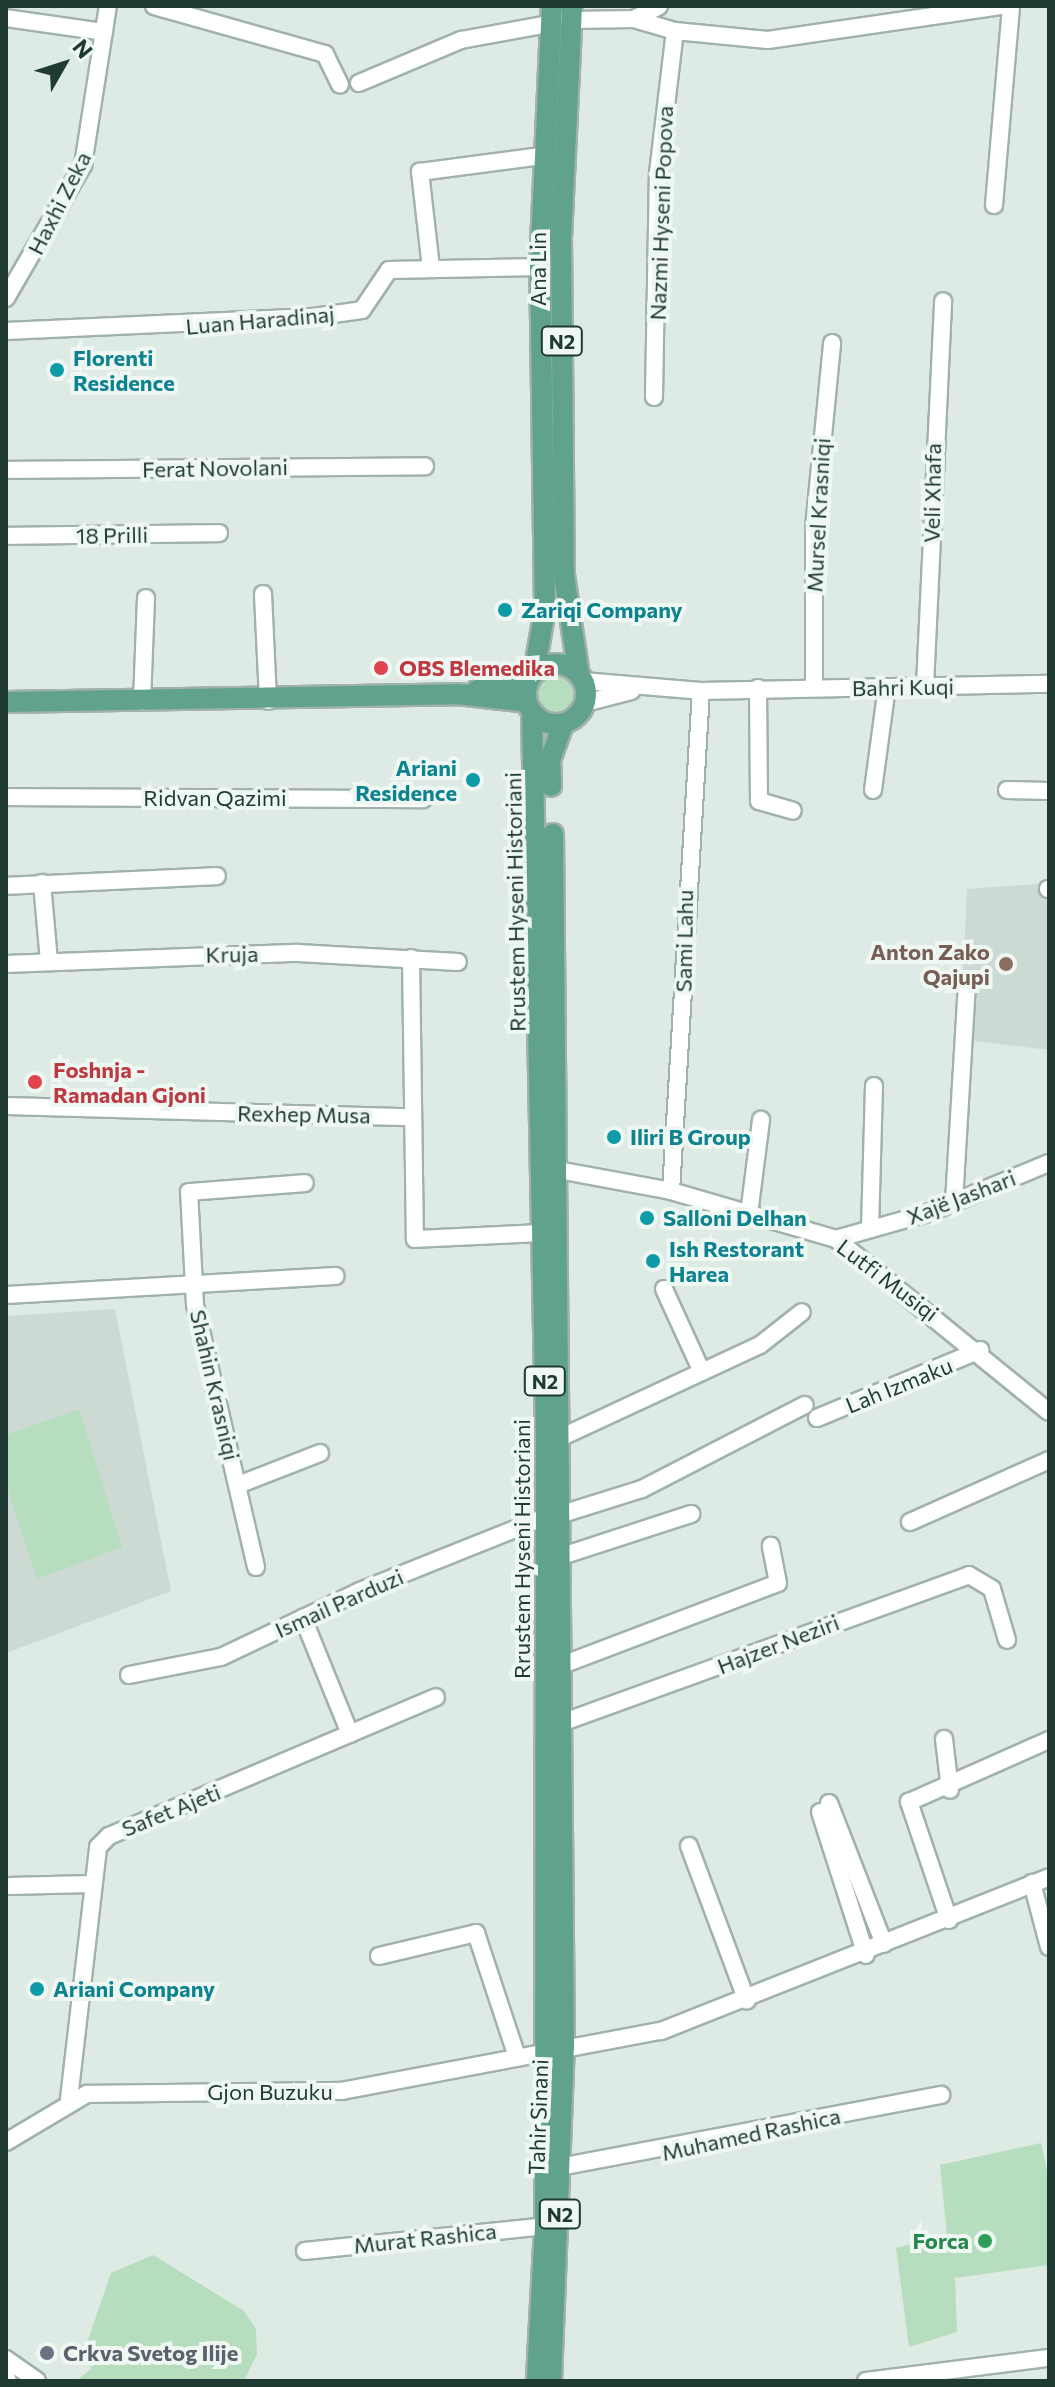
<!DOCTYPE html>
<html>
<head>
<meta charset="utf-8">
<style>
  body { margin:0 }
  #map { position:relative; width:1055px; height:2387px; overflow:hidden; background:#deeae4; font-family:Commissioner,sans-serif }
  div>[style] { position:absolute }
  .built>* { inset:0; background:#ccdad3 }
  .green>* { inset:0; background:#b6ddbe }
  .round { border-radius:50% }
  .roads { filter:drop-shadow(2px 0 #a1b2ab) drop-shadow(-2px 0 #a1b2ab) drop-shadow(0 2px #a1b2ab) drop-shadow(0 -2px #a1b2ab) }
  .minor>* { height:16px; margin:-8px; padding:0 8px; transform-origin:8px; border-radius:8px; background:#fff }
  .major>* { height:20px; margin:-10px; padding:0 10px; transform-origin:10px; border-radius:10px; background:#61a28e }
  .major>.ring { margin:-10px; padding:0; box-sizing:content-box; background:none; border:20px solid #61a28e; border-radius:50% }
  .dots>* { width:22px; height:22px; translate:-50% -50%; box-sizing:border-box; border:4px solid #eef7f2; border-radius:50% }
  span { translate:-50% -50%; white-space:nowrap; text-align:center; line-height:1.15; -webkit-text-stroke:8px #eef7f2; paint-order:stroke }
  .shield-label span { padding:2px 6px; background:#eef7f2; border:2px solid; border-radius:6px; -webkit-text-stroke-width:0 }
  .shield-label { font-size:20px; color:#1f3a32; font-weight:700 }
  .street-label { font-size:22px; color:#1f3a32 }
  .culture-label { font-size:22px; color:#0d838f; font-weight:700 }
  .left { translate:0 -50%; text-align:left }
  .right { translate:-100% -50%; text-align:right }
  .health-label { font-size:22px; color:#be3a42; font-weight:700 }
  .education-label { font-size:22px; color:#785e54; font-weight:700 }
  .leisure-label { font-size:22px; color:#27864d; font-weight:700 }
  .worship-label { font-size:22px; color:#5b616d; font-weight:700 }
  .frame { position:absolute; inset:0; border:8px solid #1f3a32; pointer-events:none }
  .north { position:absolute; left:24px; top:24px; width:80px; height:80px; -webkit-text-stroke:6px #eef7f2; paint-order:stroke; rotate:51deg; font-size:22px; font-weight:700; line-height:32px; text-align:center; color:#1f3a32 }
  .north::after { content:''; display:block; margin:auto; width:28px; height:36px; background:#1f3a32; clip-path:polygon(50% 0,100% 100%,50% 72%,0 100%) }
</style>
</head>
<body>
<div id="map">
  <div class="built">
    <i style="clip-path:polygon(1049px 883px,1049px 1050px,960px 1039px,967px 889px)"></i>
    <i style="clip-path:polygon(115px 1309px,171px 1591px,6px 1653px,6px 1316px)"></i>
  </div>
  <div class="green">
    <i class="round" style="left:537px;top:675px;width:38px;height:38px"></i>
    <i style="clip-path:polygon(79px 1409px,122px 1547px,37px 1579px,6px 1484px,6px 1435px)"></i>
    <i style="clip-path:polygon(1041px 2143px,1049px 2180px,1049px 2265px,955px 2278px,957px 2332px,909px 2347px,896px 2248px,947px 2235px,940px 2165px)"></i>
    <i style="clip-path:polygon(153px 2255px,244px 2311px,256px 2329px,257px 2354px,244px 2381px,76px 2381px,91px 2369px,87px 2343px,111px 2273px)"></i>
  </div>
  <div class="roads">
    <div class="minor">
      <i style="left:154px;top:6px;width:178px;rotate:15.7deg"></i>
      <i style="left:325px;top:54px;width:34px;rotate:64deg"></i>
      <i style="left:6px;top:18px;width:99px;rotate:8.1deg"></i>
      <i style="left:634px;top:19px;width:28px;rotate:-27deg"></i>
      <i style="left:359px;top:83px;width:111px;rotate:-22.9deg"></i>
      <i style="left:461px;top:40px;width:112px;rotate:-10.3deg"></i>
      <i style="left:571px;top:20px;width:63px;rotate:-0.9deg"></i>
      <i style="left:634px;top:19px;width:43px;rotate:16.3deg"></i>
      <i style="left:675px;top:31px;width:93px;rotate:5.5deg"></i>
      <i style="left:768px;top:40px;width:235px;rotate:-8.3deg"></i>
      <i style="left:994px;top:205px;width:200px;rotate:-85.1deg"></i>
      <i style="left:431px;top:268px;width:97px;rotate:-96.5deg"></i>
      <i style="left:420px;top:172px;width:122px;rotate:-7.5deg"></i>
      <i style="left:6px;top:298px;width:154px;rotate:-59.9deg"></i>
      <i style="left:83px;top:165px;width:161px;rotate:-81.1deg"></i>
      <i style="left:6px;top:331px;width:307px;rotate:-2.6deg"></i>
      <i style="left:313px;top:317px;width:49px;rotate:-8.1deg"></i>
      <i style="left:362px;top:310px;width:48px;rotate:-56deg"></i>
      <i style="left:389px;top:270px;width:151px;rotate:-1.1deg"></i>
      <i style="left:654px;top:397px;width:224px;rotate:-89deg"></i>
      <i style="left:658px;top:173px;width:143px;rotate:-83.2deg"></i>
      <i style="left:6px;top:470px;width:419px;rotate:-0.5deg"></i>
      <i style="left:6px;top:536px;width:213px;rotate:-0.8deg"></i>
      <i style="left:263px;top:594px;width:107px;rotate:87.3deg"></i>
      <i style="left:583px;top:681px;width:118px;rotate:4.8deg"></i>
      <i style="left:701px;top:691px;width:348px;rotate:-1.2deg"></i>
      <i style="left:925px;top:686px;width:385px;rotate:-87.3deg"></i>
      <i style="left:758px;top:688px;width:113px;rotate:89.5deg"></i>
      <i style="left:759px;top:801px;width:35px;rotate:16deg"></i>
      <i style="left:814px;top:688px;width:160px;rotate:-90deg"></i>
      <i style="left:814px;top:528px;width:186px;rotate:-84.4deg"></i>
      <i style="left:142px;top:702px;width:104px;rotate:-87.8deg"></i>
      <i style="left:585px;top:703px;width:48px;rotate:-14.6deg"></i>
      <i style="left:873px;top:790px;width:104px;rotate:-82.3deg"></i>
      <i style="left:1007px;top:790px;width:42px;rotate:1.4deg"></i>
      <i style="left:6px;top:797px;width:417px;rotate:0.3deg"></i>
      <i style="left:42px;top:883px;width:78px;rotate:84.9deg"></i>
      <i style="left:6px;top:886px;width:211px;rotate:-2.7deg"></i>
      <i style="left:1048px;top:889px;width:1px"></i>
      <i style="left:411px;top:958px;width:281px;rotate:89.2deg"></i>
      <i style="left:415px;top:1239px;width:129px;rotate:-2.7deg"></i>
      <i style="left:6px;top:964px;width:292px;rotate:-2.2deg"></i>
      <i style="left:298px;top:953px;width:160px;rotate:3.2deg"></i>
      <i style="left:6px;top:1106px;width:404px;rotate:1.6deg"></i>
      <i style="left:558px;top:1170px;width:115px;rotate:10.5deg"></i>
      <i style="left:671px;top:1191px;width:172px;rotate:16.2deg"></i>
      <i style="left:836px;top:1239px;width:274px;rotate:39.1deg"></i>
      <i style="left:671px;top:1191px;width:501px;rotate:-86.57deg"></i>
      <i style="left:954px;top:1202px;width:217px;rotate:-86.6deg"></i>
      <i style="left:749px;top:1214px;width:95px;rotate:-82.7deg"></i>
      <i style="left:870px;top:1229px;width:143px;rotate:-88.4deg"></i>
      <i style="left:836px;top:1239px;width:96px;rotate:-15.8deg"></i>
      <i style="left:928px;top:1213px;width:131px;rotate:-22.5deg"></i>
      <i style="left:664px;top:1289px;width:91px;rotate:65.4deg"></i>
      <i style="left:6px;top:1295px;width:330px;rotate:-3.3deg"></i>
      <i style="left:817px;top:1418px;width:177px;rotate:-22.6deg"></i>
      <i style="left:564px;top:1436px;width:216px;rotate:-24.9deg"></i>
      <i style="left:760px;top:1345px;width:53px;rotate:-38.2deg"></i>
      <i style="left:238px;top:1485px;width:88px;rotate:-21.3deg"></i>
      <i style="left:562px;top:1514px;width:84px;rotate:-17.4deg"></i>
      <i style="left:642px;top:1489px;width:183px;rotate:-27.3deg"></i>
      <i style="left:910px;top:1522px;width:152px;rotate:-24deg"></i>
      <i style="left:562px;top:1556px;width:136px;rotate:-18deg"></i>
      <i style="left:256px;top:1567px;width:269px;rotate:-103.1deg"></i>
      <i style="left:195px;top:1305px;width:113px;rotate:-93deg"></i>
      <i style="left:189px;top:1192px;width:116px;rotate:-4.4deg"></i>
      <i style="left:303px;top:1618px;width:125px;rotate:67.9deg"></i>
      <i style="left:562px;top:1665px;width:231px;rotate:-20.8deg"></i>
      <i style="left:778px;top:1583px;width:38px;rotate:-101deg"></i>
      <i style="left:129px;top:1675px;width:94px;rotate:-11.1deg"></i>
      <i style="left:221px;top:1657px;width:154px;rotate:-25.4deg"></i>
      <i style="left:360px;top:1591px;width:199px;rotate:-21.8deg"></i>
      <i style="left:561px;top:1723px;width:434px;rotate:-19.9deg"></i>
      <i style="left:969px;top:1575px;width:27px;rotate:31deg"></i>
      <i style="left:992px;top:1589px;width:53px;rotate:73.6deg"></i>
      <i style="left:944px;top:1739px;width:51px;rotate:83.3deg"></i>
      <i style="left:829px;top:1803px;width:151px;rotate:68.7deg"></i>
      <i style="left:820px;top:1812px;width:150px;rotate:72.2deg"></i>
      <i style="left:689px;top:1846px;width:165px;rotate:69.5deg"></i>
      <i style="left:1032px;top:1883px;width:66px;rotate:75.1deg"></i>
      <i style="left:6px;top:1886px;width:87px;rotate:-1.3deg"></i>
      <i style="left:949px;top:1920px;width:125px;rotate:-108.7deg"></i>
      <i style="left:909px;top:1802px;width:153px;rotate:-23.9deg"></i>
      <i style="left:379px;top:1956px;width:100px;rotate:-13.3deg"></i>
      <i style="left:476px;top:1933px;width:127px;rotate:71.7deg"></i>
      <i style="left:69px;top:2099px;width:254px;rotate:-83.4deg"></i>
      <i style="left:98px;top:1847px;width:16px;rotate:-45deg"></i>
      <i style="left:109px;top:1836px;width:355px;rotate:-23deg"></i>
      <i style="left:6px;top:2142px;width:94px;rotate:-30.7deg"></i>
      <i style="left:87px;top:2094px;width:255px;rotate:-0.7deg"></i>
      <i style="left:342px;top:2091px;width:325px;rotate:-10.7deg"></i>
      <i style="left:661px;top:2031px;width:417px;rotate:-21.6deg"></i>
      <i style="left:560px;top:2167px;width:388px;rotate:-10.7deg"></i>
      <i style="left:305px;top:2251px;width:241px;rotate:-5.9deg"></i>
      <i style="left:6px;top:2359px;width:38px;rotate:35deg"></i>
      <i style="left:6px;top:2376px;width:5px;rotate:68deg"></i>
      <i style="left:866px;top:2381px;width:184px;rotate:-7.2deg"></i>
    </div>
    <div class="major">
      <i style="left:572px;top:6px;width:230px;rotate:92.7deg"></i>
      <i style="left:561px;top:236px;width:339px;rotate:89.5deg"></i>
      <i style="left:564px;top:575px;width:101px;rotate:81.5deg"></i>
      <i class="ring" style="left:526px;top:664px;width:40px;height:40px"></i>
      <i style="left:534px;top:673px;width:65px;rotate:-80.2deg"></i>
      <i style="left:545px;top:609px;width:342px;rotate:-90.8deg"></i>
      <i style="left:540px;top:267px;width:261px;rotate:-87.4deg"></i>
      <i style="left:477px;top:690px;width:53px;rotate:-10.9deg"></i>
      <i style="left:6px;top:702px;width:451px;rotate:-1deg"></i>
      <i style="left:457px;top:694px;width:70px;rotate:6.5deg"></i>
      <i style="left:532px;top:713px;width:722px;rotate:88.89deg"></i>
      <i style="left:546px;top:1435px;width:791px;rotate:90.07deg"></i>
      <i style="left:545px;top:2226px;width:155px;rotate:93deg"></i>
      <i style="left:551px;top:786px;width:26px;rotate:-92deg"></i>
      <i style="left:550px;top:760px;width:38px;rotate:-70deg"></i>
      <i style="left:551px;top:2381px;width:334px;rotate:-87.8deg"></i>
      <i style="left:564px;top:2047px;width:1213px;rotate:-90.52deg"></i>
    </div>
  </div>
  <div class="dots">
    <i style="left:57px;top:370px;background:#0f9aa8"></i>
    <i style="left:505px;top:610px;background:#0f9aa8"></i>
    <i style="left:381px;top:668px;background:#e0444e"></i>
    <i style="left:473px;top:780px;background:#0f9aa8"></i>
    <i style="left:1006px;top:964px;background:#8d6e63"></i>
    <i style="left:35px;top:1082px;background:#e0444e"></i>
    <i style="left:614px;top:1137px;background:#0f9aa8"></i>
    <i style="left:647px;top:1218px;background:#0f9aa8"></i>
    <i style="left:653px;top:1261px;background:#0f9aa8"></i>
    <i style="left:37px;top:1989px;background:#0f9aa8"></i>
    <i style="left:985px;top:2241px;background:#2e9e5b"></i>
    <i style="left:47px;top:2353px;background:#6b7280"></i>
  </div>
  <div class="shield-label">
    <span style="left:562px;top:341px">N2</span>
    <span style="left:545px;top:1381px">N2</span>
    <span style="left:560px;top:2214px">N2</span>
  </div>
  <div class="street-label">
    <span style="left:59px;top:203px;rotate:-63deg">Haxhi Zeka</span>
    <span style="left:661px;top:213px;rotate:-88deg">Nazmi Hyseni Popova</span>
    <span style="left:538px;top:269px;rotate:-90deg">Ana Lin</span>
    <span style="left:260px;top:320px;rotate:-5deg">Luan Haradinaj</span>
    <span style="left:215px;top:468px;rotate:-1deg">Ferat Novolani</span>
    <span style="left:932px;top:493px;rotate:-89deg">Veli Xhafa</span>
    <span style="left:818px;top:515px;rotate:-87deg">Mursel Krasniqi</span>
    <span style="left:112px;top:535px;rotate:-1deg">18 Prilli</span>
    <span style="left:903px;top:687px;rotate:-1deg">Bahri Kuqi</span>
    <span style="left:215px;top:798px">Ridvan Qazimi</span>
    <span style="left:515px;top:902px;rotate:-91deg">Rrustem Hyseni Historiani</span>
    <span style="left:684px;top:941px;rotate:-89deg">Sami Lahu</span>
    <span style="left:232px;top:954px;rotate:-1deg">Kruja</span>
    <span style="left:304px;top:1114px;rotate:1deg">Rexhep Musa</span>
    <span style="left:961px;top:1197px;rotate:-21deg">Xajë Jashari</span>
    <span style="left:888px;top:1280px;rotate:37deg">Lutfi Musiqi</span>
    <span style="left:215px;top:1385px;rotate:77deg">Shahin Krasniqi</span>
    <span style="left:899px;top:1385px;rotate:-22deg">Lah Izmaku</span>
    <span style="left:522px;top:1549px;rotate:-90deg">Rrustem Hyseni Historiani</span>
    <span style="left:339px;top:1603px;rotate:-24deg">Ismail Parduzi</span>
    <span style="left:778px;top:1644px;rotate:-21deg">Hajzer Neziri</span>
    <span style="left:171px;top:1810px;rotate:-22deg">Safet Ajeti</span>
    <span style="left:270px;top:2092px">Gjon Buzuku</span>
    <span style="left:538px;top:2117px;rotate:-88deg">Tahir Sinani</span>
    <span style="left:751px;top:2134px;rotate:-12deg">Muhamed Rashica</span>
    <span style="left:425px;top:2238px;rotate:-6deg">Murat Rashica</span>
  </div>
  <div class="culture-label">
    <span class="left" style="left:73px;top:370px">Florenti<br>Residence</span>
    <span class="left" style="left:521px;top:610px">Zariqi Company</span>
    <span class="right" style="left:457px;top:780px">Ariani<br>Residence</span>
    <span class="left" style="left:630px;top:1137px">Iliri B Group</span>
    <span class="left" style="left:663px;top:1218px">Salloni Delhan</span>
    <span class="left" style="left:669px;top:1261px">Ish Restorant<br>Harea</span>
    <span class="left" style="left:53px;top:1989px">Ariani Company</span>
  </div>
  <div class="health-label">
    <span class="left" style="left:399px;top:668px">OBS Blemedika</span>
    <span class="left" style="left:53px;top:1082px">Foshnja -<br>Ramadan Gjoni</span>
  </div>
  <div class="education-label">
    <span class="right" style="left:990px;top:964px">Anton Zako<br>Qajupi</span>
  </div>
  <div class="leisure-label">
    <span class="right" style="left:969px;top:2241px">Forca</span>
  </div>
  <div class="worship-label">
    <span class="left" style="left:63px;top:2353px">Crkva Svetog Ilije</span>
  </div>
  <div class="frame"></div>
  <div class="north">N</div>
</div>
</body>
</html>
